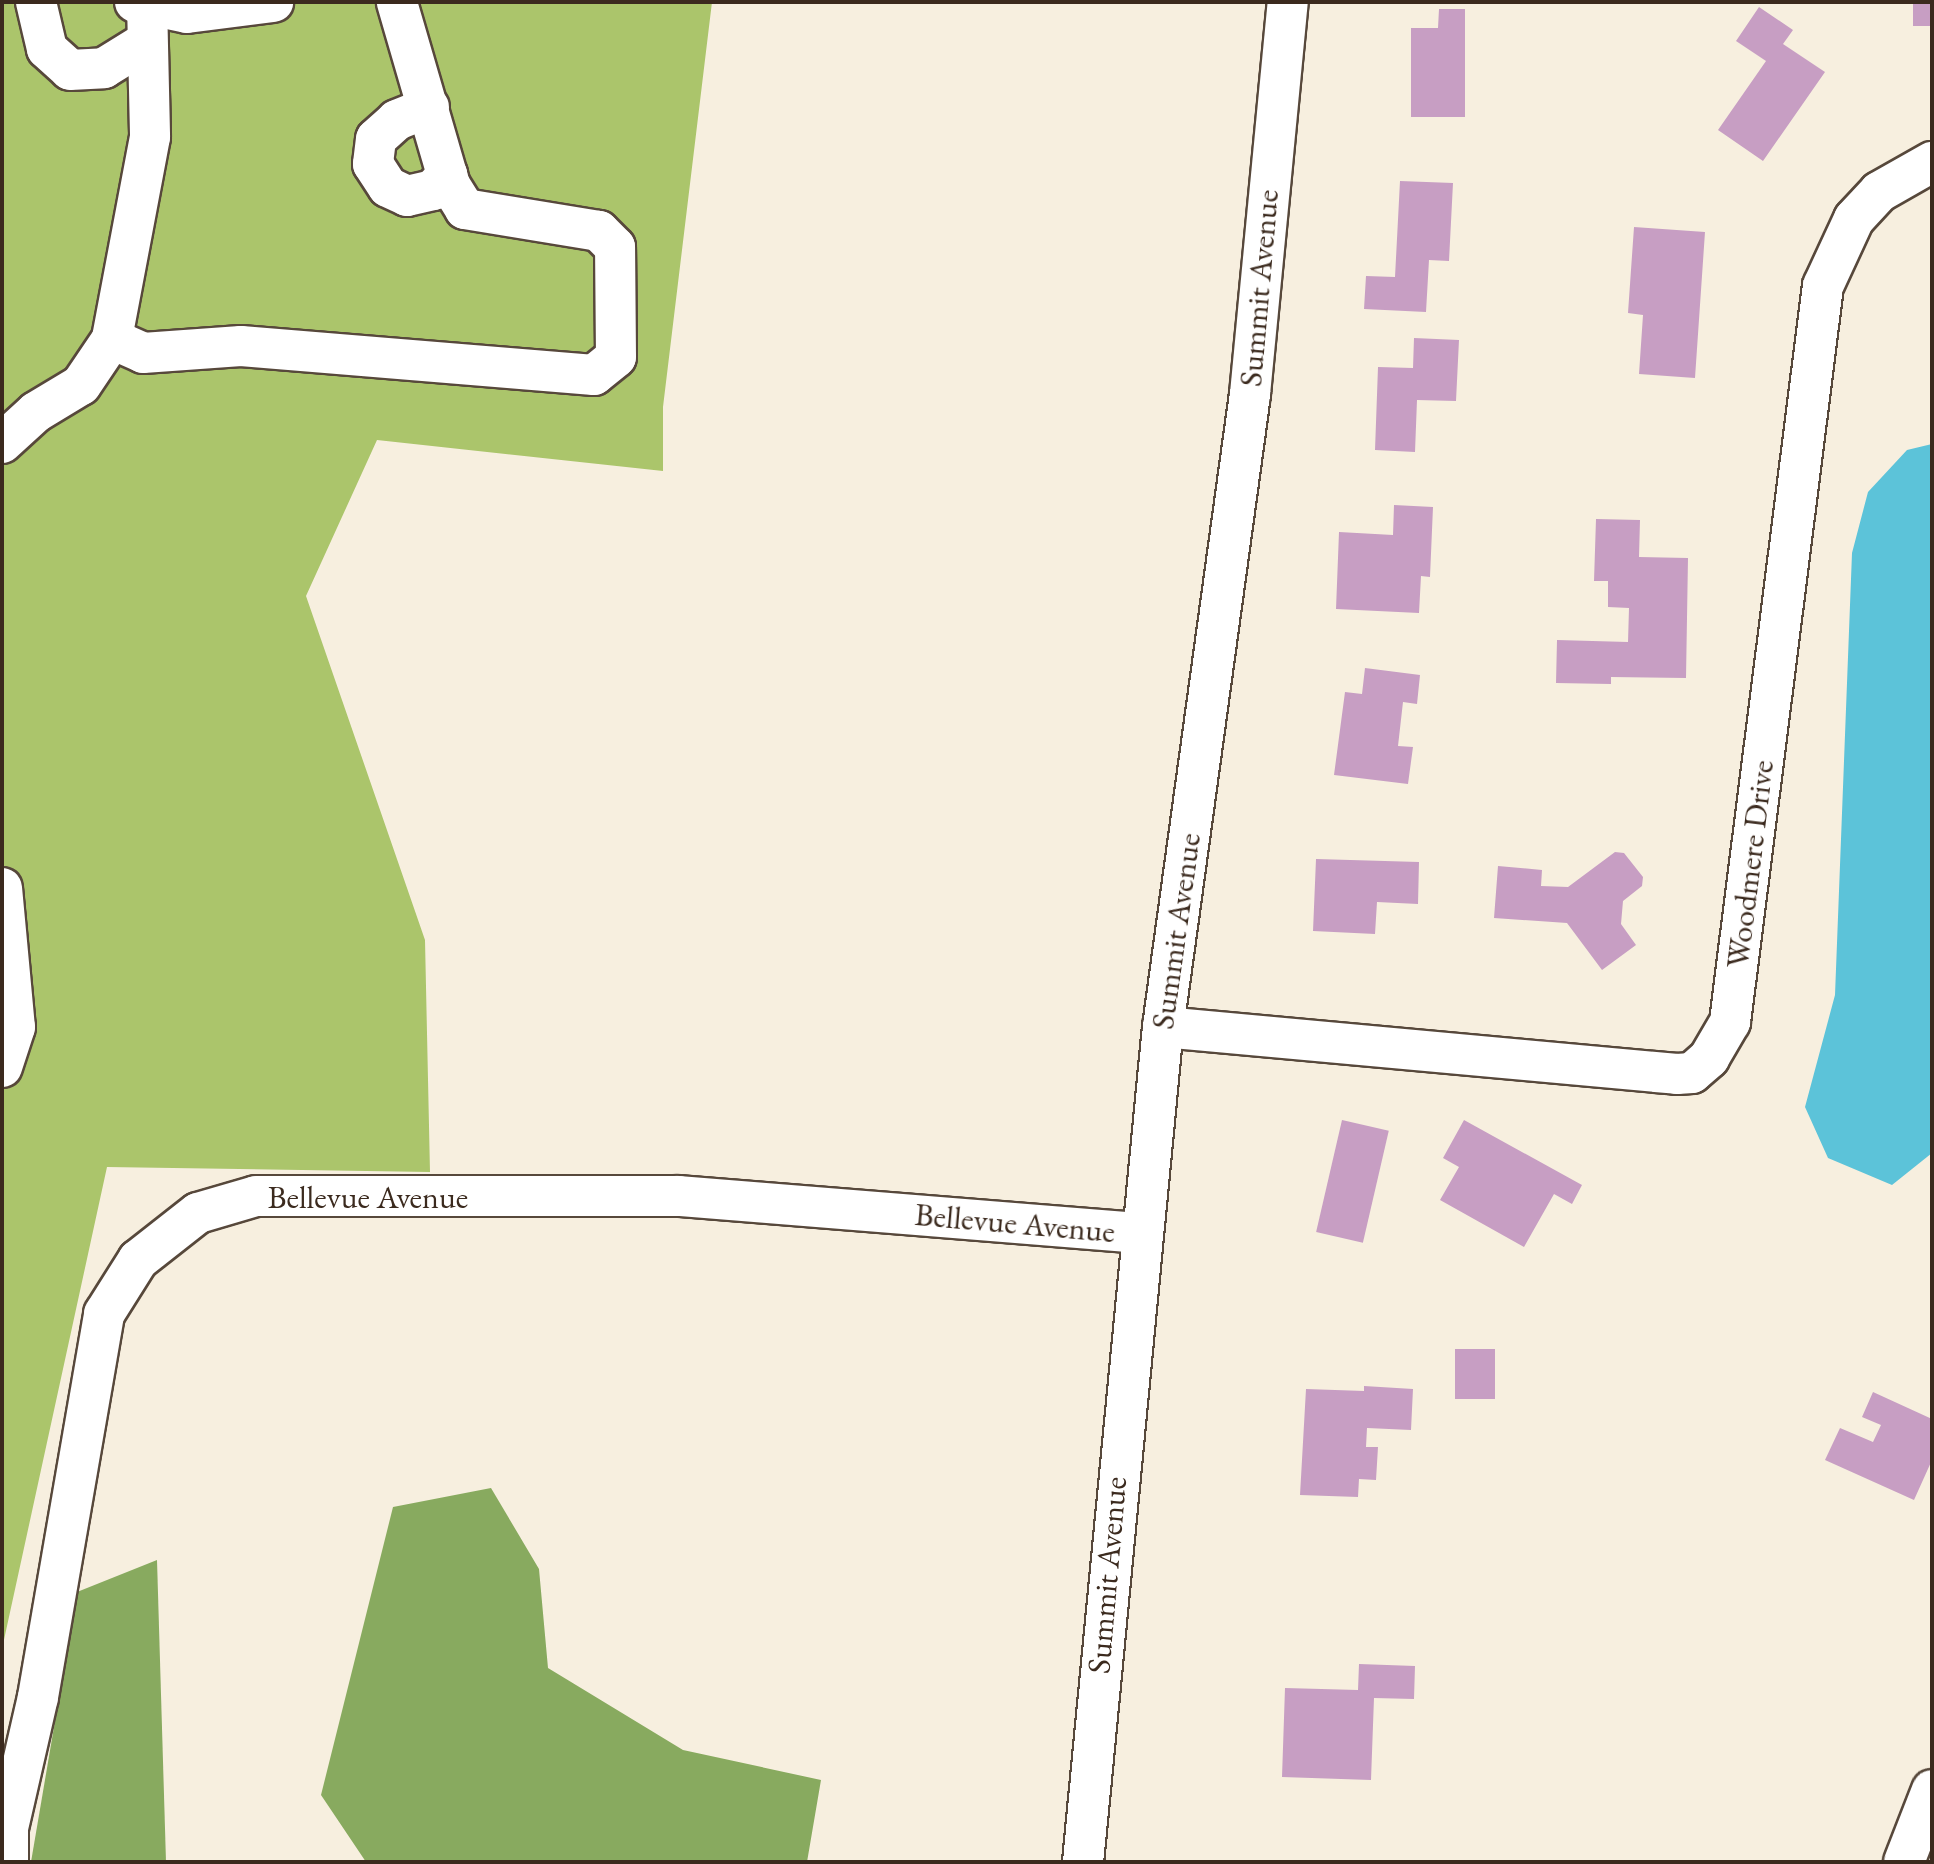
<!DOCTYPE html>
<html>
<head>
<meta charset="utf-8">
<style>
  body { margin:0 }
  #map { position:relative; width:1934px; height:1864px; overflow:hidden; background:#f7efdf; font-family:"EB Garamond",serif }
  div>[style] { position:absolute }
  .green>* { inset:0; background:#abc56b }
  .forest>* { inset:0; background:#88aa5f }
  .water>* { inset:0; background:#5cc3d9 }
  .building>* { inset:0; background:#c79ec3; transform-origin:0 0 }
  .roads { filter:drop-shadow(2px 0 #57483b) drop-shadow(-2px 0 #57483b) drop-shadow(0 2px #57483b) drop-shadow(0 -2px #57483b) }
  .minor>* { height:40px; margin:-20px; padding:0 20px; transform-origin:20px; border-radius:20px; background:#fff }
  span { translate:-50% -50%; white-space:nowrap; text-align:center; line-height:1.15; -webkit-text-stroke:7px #fff; paint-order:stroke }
  .street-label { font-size:32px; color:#3b2a1e }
  .frame { position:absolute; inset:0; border:4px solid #3b2a1e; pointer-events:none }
</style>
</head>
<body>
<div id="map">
  <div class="green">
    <i style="clip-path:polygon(2px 2px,712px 2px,663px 407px,663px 471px,377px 440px,306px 596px,425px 940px,430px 1172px,107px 1167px,2px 1649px)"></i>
  </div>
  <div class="forest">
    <i style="clip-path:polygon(491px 1488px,539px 1569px,548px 1668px,683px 1750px,821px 1780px,807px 1862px,366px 1862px,321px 1795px,393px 1507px)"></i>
    <i style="clip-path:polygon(157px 1560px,166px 1862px,31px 1862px,77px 1592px)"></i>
  </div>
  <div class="water">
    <i style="clip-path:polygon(1932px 444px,1932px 1153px,1892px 1185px,1828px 1158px,1805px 1107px,1835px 995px,1852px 553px,1868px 492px,1907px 450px)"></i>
  </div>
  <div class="building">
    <i style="left:1913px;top:2px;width:19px;height:24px"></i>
    <i style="clip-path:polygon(1759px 7px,1793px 30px,1783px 44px,1825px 72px,1763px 161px,1718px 130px,1766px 61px,1736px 41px)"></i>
    <i style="clip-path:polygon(1439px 9px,1465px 9px,1465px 117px,1411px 117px,1411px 28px,1438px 28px)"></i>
    <i style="clip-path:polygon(1400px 181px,1453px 183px,1449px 261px,1429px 260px,1426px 312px,1364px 309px,1366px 276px,1395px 277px)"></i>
    <i style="clip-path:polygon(1634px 227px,1705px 232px,1695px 378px,1639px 374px,1643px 315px,1628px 313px)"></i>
    <i style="clip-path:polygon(1414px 338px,1459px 340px,1456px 401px,1417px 400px,1415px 452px,1375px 450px,1378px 367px,1413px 368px)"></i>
    <i style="clip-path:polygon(1394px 505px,1433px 507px,1430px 577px,1421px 576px,1419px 613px,1336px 609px,1339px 532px,1393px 535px)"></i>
    <i style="clip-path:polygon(1596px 519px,1640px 520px,1639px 557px,1688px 558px,1686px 678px,1611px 677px,1611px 684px,1556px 683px,1557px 640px,1628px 642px,1629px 608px,1608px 607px,1608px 581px,1594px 581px)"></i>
    <i style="clip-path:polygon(1365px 668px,1420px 675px,1417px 704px,1403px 702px,1398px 746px,1413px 747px,1408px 784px,1334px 775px,1345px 692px,1362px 694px)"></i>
    <i style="clip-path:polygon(1615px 852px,1624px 853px,1643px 877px,1642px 886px,1623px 901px,1621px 924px,1636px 945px,1602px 970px,1567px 923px,1494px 918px,1498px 866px,1542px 870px,1541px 886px,1568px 887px)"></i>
    <i style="clip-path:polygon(1316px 859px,1419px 862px,1418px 904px,1377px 902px,1375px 934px,1313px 931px)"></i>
    <i style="left:1342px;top:1120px;width:48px;height:115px;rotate:13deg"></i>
    <i style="clip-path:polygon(1464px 1120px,1582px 1185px,1572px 1204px,1554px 1194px,1524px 1247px,1440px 1200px,1459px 1167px,1443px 1158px)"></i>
    <i style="left:1455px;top:1349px;width:40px;height:50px"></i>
    <i style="clip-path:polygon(1364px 1386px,1413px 1389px,1411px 1430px,1367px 1428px,1366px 1447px,1378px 1447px,1376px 1480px,1359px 1479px,1358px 1497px,1300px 1495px,1306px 1389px,1364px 1391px)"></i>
    <i style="clip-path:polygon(1873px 1392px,1932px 1419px,1932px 1460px,1914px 1500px,1825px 1460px,1840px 1428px,1873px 1442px,1881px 1425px,1862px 1417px)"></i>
    <i style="clip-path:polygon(1359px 1664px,1415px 1666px,1414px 1699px,1374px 1698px,1371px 1780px,1282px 1777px,1285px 1688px,1358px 1690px)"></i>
  </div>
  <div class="roads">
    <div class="minor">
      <i style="left:36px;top:2px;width:48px;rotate:76.8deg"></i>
      <i style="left:47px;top:49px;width:31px;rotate:42deg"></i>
      <i style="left:70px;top:70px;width:34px;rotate:-3deg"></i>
      <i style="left:104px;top:68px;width:49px;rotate:-31.8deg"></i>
      <i style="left:135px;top:2px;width:53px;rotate:11.9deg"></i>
      <i style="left:187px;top:13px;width:87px;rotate:-7.3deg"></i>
      <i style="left:147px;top:2px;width:135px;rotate:88.7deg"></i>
      <i style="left:150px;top:137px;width:206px;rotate:100.7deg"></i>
      <i style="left:112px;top:339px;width:34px;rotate:24deg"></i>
      <i style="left:143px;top:353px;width:98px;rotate:-4.1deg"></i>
      <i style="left:241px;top:346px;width:354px;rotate:4.7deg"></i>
      <i style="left:594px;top:375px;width:28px;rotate:-39deg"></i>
      <i style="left:616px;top:357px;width:110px;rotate:-90.5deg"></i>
      <i style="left:615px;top:247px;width:23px;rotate:-135deg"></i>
      <i style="left:599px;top:231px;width:136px;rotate:-170.7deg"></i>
      <i style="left:465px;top:209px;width:28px;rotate:-122deg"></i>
      <i style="left:450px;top:185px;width:191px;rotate:-106.2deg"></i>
      <i style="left:429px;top:107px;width:35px;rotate:158deg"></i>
      <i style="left:397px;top:120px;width:28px;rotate:138deg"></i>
      <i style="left:376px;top:139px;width:25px;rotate:97deg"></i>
      <i style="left:373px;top:164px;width:27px;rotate:57deg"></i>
      <i style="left:388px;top:187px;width:21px;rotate:25deg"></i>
      <i style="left:407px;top:196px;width:27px;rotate:-13deg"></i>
      <i style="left:433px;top:190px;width:21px;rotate:-47deg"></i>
      <i style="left:2px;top:443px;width:46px;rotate:-42.4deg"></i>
      <i style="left:36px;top:412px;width:52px;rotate:-31deg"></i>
      <i style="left:81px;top:385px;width:55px;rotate:-56deg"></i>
      <i style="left:2px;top:888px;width:140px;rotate:84.7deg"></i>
      <i style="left:15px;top:1027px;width:42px;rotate:108deg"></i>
      <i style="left:1163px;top:1027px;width:516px;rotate:5.22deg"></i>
      <i style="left:1677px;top:1074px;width:15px;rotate:-4deg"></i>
      <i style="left:1692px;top:1073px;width:23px;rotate:-41deg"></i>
      <i style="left:1709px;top:1058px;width:42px;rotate:-59.7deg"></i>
      <i style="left:1730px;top:1022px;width:742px;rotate:-82.8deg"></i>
      <i style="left:1823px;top:286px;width:74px;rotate:-65.2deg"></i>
      <i style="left:1854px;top:219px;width:37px;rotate:-47deg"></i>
      <i style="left:1879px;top:192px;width:61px;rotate:-29.5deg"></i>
      <i style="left:8px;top:1862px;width:34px;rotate:-90deg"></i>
      <i style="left:8px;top:1828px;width:134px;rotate:-77.1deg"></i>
      <i style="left:38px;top:1697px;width:389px;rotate:-80.2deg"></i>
      <i style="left:104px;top:1314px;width:64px;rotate:-57.8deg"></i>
      <i style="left:138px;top:1260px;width:76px;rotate:-38.1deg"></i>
      <i style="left:198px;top:1213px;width:60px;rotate:-16.3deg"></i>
      <i style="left:256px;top:1196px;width:423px"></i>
      <i style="left:679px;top:1196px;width:462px;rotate:4.6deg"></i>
      <i style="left:1083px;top:1862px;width:839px;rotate:-84.53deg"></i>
      <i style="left:1163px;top:1027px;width:639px;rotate:-82.17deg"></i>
      <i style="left:1250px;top:394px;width:394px;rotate:-84.5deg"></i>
      <i style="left:1904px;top:1862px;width:77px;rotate:-68.7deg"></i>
    </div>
  </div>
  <div class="street-label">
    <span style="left:1259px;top:288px;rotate:-85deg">Summit Avenue</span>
    <span style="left:1750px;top:864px;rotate:-83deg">Woodmere Drive</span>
    <span style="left:1176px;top:931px;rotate:-82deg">Summit Avenue</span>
    <span style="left:368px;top:1197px">Bellevue Avenue</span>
    <span style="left:1015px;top:1223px;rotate:5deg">Bellevue Avenue</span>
    <span style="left:1107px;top:1575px;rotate:-85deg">Summit Avenue</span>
  </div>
  <div class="frame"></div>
</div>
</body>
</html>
